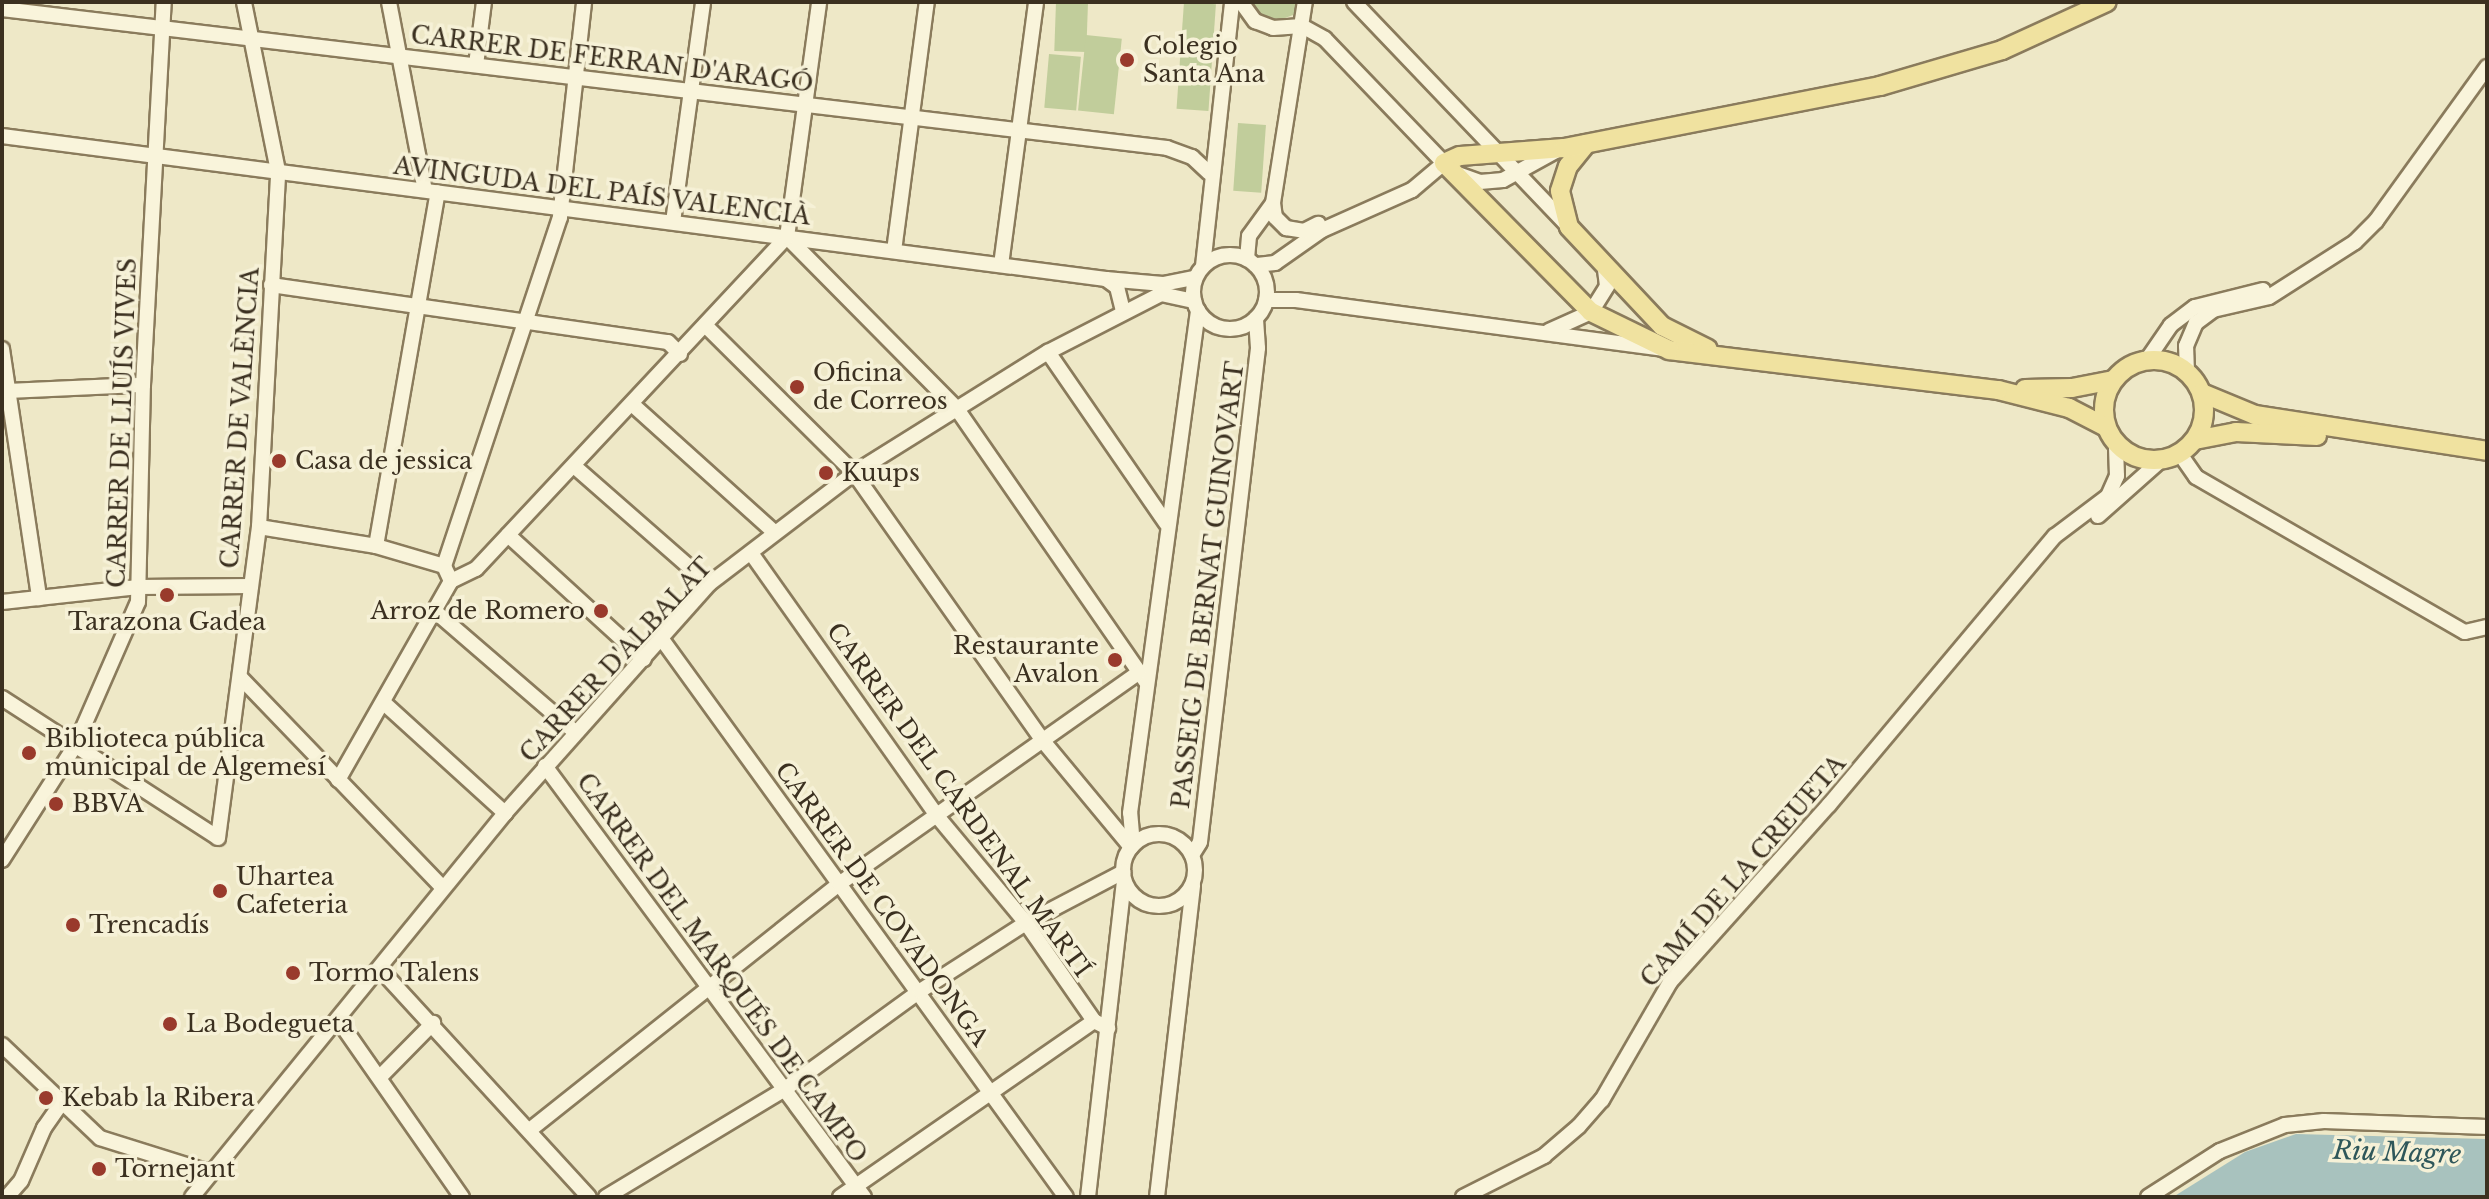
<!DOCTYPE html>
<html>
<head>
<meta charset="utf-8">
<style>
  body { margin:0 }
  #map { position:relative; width:2489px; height:1199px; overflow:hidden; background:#eee8c7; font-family:"Libre Baskerville",serif }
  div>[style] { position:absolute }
  .green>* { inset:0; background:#c1cd9b; transform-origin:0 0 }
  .water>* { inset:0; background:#a8c2be }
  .roads { filter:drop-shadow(2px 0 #8a7b5c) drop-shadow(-2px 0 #8a7b5c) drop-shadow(0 2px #8a7b5c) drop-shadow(0 -2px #8a7b5c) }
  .minor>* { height:14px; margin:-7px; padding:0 7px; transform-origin:7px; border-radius:7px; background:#f9f4db }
  .minor>.ring { margin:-7px; padding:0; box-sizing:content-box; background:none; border:14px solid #f9f4db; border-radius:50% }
  .major>* { height:18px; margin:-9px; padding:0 9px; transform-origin:9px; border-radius:9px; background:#f0e2a0 }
  .major>.ring { margin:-9px; padding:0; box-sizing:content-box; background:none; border:18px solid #f0e2a0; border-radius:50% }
  .dots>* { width:22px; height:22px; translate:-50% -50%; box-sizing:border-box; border:4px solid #f6f1d7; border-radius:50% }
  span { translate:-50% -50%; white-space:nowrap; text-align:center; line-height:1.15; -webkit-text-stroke:7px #f6f1d7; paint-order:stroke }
  .poi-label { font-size:24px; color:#3b3020 }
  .left { translate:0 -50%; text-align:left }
  .right { translate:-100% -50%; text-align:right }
  .street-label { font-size:24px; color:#3b3020 }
  .water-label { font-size:26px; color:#2f575a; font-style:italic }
  .frame { position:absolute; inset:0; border:4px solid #3b3020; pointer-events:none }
</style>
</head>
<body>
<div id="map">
  <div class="green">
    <i style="left:1056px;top:2px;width:32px;height:49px;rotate:2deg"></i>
    <i style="left:1184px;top:2px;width:32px;height:107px;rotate:4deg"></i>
    <i style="clip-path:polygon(1250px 2px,1299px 2px,1293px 15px,1277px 21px,1259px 14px)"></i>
    <i style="left:1086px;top:35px;width:36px;height:76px;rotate:6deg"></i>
    <i style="left:1049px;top:54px;width:32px;height:54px;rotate:5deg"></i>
    <i style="left:1238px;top:123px;width:28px;height:68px;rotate:4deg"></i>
  </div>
  <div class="water">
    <i style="clip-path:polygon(2296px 1134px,2487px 1139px,2487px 1197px,2173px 1197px,2245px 1152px)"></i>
  </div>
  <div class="roads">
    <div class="minor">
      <i style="left:389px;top:2px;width:191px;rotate:79.2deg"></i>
      <i style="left:1241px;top:2px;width:24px;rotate:54deg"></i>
      <i style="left:1255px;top:21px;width:19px;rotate:21deg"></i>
      <i style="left:1273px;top:28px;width:29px;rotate:-4deg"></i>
      <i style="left:1302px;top:26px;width:26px;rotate:29deg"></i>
      <i style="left:1325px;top:39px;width:172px;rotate:46.2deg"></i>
      <i style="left:1444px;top:163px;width:42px;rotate:139.8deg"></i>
      <i style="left:1412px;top:190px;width:98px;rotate:156deg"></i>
      <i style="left:1322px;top:230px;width:57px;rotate:144.9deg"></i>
      <i style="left:1275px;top:263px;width:20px;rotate:174deg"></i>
      <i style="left:1354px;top:2px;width:311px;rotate:46.3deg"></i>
      <i style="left:2px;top:9px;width:1173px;rotate:6.8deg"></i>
      <i style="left:1167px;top:148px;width:27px;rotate:20deg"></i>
      <i style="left:1192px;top:157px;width:23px;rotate:43deg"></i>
      <i style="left:476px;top:65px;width:64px;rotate:-82.8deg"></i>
      <i style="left:2px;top:136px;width:1113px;rotate:7.38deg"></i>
      <i style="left:1106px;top:279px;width:57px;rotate:5deg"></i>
      <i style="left:1163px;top:284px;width:33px;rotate:-11deg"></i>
      <i style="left:1458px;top:174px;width:23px;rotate:20deg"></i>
      <i style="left:1480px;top:182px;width:23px;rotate:-5deg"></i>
      <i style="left:1503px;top:180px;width:60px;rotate:-28.7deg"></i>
      <i style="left:1273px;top:203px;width:14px;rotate:82deg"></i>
      <i style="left:1275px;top:217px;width:16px;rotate:45deg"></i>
      <i style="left:1286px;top:228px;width:18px;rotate:9deg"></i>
      <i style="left:1304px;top:231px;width:16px;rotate:-27deg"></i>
      <i style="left:673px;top:222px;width:222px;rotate:-82.2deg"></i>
      <i style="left:787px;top:237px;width:242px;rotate:45.3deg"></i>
      <i style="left:957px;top:409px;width:333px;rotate:55.3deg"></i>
      <i style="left:894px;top:251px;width:251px;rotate:-82.5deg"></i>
      <i class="ring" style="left:1193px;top:255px;width:60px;height:60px"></i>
      <i style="left:1247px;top:259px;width:23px;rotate:-85deg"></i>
      <i style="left:1249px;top:236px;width:41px;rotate:-54deg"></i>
      <i style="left:1273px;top:203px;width:204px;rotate:-81deg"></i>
      <i style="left:1001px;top:265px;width:265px;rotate:-82.4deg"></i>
      <i style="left:1203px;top:266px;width:266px;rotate:-83.7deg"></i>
      <i style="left:1106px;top:279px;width:14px;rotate:36deg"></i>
      <i style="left:1117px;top:287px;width:25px;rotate:76deg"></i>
      <i style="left:271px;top:285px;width:401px;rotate:8.2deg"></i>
      <i style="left:668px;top:342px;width:17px;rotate:45deg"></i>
      <i style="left:1266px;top:300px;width:30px"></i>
      <i style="left:1296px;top:300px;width:368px;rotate:7.6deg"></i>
      <i style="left:707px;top:327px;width:207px;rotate:44.8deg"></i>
      <i style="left:854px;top:473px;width:328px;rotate:54.8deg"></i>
      <i style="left:1043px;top:741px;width:138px;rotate:50.3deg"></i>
      <i style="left:1549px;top:331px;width:46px;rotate:-24.3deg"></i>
      <i style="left:1591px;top:312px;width:31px;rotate:-58deg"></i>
      <i style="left:1607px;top:286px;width:17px;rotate:-97deg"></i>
      <i style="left:2px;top:349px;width:252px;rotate:81.5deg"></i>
      <i style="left:1048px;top:352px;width:208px;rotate:55.4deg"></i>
      <i style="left:2147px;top:360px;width:42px;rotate:-55.6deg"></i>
      <i style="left:2171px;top:325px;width:30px;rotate:-37deg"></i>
      <i style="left:2195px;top:307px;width:70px;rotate:-14deg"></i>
      <i style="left:2187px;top:373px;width:27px;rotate:-92deg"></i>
      <i style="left:2186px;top:346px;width:25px;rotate:-67deg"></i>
      <i style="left:2196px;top:323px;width:21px;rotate:-37deg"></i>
      <i style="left:2213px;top:310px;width:57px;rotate:-13.1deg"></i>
      <i style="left:2269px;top:297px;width:102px;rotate:-32.6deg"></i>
      <i style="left:2355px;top:242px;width:30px;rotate:-45deg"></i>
      <i style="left:2376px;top:221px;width:190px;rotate:-54.2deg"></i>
      <i style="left:9px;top:391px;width:134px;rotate:-2.6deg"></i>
      <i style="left:633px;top:405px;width:188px;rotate:42deg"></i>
      <i style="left:2180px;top:454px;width:28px;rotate:55deg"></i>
      <i style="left:2196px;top:477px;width:310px;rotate:30deg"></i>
      <i style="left:2465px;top:632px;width:23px;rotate:-13deg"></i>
      <i style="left:574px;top:466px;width:179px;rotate:41.2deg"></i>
      <i style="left:2098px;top:516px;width:84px;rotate:-41.6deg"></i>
      <i style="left:259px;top:527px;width:119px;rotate:9.2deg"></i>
      <i style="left:376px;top:546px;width:71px;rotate:16.4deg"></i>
      <i style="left:508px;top:535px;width:184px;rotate:42.4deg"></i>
      <i style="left:376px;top:546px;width:359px;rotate:-80.1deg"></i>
      <i style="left:751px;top:553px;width:322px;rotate:54.7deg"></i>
      <i style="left:937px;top:816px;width:139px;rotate:50.2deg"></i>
      <i style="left:1026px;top:923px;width:119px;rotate:55.2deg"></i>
      <i style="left:1094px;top:1021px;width:16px;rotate:27deg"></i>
      <i style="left:451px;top:581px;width:28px;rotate:-26deg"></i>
      <i style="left:476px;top:569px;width:455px;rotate:-46.9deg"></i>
      <i style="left:787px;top:237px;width:237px;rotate:-82.2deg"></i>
      <i style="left:451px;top:581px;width:17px;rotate:-115deg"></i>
      <i style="left:444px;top:566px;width:368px;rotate:-71.6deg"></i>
      <i style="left:560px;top:217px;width:216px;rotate:-83.6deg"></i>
      <i style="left:2px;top:602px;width:137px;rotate:-6.3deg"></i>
      <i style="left:138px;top:587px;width:113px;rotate:-0.5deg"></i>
      <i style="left:437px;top:613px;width:182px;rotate:40.8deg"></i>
      <i style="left:661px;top:638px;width:690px;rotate:54.08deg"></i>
      <i style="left:240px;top:677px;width:293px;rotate:46.1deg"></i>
      <i style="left:2px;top:698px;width:257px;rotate:32.9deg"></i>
      <i style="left:218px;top:838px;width:314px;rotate:-82.5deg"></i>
      <i style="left:259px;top:527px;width:357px;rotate:-86.9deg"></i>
      <i style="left:278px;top:171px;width:172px;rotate:-101.4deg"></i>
      <i style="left:384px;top:703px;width:164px;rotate:42.3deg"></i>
      <i style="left:545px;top:766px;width:536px;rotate:53.49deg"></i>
      <i style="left:338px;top:780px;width:229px;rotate:-60.4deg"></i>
      <i class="ring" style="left:1123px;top:834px;width:58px;height:58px"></i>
      <i style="left:1133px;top:845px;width:32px;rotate:-95deg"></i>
      <i style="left:1130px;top:813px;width:507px;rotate:-82.29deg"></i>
      <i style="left:1192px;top:855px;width:15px;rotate:-58deg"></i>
      <i style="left:1200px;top:842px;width:497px;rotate:-83.3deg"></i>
      <i style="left:1258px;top:348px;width:30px;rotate:-94deg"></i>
      <i style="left:2px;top:860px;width:135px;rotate:-57.4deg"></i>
      <i style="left:75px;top:746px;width:157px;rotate:-66.4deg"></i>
      <i style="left:138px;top:602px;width:217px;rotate:-88.7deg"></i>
      <i style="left:143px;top:385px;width:384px;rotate:-86.9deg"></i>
      <i style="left:380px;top:969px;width:309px;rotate:47.5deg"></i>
      <i style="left:339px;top:1021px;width:215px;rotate:55.1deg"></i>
      <i style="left:2px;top:1045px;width:135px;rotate:43.5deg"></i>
      <i style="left:100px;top:1138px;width:117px;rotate:17.4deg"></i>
      <i style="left:380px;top:1077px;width:76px;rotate:-45.5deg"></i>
      <i style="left:531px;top:1129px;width:394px;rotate:-38.5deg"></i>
      <i style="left:839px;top:884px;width:366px;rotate:-35.2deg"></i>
      <i style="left:7px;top:1197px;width:21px;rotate:-49deg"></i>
      <i style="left:21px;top:1181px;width:58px;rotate:-66.5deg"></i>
      <i style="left:44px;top:1128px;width:32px;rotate:-55deg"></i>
      <i style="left:192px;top:1197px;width:495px;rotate:-50.8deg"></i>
      <i style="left:505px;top:813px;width:307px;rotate:-48.3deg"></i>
      <i style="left:709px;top:584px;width:183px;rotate:-37.4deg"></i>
      <i style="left:854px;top:473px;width:229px;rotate:-32deg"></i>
      <i style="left:1048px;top:352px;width:127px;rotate:-27.2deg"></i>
      <i style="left:1161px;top:294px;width:34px;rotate:12deg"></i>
      <i style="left:606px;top:1197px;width:209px;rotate:-31.1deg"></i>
      <i style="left:785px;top:1089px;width:167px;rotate:-36deg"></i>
      <i style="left:920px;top:991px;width:126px;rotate:-32.7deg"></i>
      <i style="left:1026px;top:923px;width:110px;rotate:-27.7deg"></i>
      <i style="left:840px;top:1197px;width:309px;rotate:-34.7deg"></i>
      <i style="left:1088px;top:1197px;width:318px;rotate:-83.5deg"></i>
      <i style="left:1157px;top:1197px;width:314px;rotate:-83.4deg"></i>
      <i style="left:1463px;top:1197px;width:91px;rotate:-26.8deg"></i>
      <i style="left:1544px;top:1156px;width:46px;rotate:-40.6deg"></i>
      <i style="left:1579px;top:1126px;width:35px;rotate:-49deg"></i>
      <i style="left:1602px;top:1100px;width:136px;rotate:-60deg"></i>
      <i style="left:1670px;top:982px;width:238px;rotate:-48.1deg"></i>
      <i style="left:1829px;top:805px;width:351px;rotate:-50deg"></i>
      <i style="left:2055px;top:536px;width:66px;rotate:-37deg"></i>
      <i style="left:2108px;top:496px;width:22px;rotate:-66deg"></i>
      <i style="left:2117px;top:476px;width:32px;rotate:-92deg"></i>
      <i style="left:2148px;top:1197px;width:85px;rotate:-32.6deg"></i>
      <i style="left:2220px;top:1151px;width:70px;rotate:-21.8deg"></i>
      <i style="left:2285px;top:1125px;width:39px;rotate:-6deg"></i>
      <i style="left:2324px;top:1121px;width:163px;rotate:2.1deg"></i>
    </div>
    <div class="major">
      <i style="left:1586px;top:144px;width:28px;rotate:129deg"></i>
      <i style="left:1568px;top:166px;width:26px;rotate:108deg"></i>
      <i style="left:1560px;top:191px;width:37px;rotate:76deg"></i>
      <i style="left:1569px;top:227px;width:136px;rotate:46.8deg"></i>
      <i style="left:1662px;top:326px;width:51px;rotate:26.6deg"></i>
      <i class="ring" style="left:2104px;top:360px;width:82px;height:82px"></i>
      <i style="left:2025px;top:389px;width:47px;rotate:-1.2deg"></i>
      <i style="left:2072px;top:388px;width:42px;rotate:-11deg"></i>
      <i style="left:2202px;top:393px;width:57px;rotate:22.5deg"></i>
      <i style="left:2255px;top:415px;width:235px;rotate:8.8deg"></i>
      <i style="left:2106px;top:427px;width:42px;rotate:-152.8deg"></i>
      <i style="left:2069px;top:408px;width:73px;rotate:-165.8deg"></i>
      <i style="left:1998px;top:390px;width:331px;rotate:-173.1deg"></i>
      <i style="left:1669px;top:350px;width:87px;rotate:-154deg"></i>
      <i style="left:1591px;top:312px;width:209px;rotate:-134.6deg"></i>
      <i style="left:1444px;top:163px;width:17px;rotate:-24deg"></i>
      <i style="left:1460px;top:156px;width:104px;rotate:-4.4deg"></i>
      <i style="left:1564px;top:148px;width:322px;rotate:-11.1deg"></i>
      <i style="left:1880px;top:86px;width:127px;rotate:-16.4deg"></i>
      <i style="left:2002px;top:50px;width:115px;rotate:-24.6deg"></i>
      <i style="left:2195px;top:440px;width:42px;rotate:-11deg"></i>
      <i style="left:2236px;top:432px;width:81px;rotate:2.8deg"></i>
    </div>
  </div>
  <div class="dots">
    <i style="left:1127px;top:60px;background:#993a2c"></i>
    <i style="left:797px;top:387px;background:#993a2c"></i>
    <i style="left:279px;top:461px;background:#993a2c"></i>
    <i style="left:826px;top:473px;background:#993a2c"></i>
    <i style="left:167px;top:595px;background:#993a2c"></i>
    <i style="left:601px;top:611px;background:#993a2c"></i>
    <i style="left:1115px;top:660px;background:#993a2c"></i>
    <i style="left:29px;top:753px;background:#993a2c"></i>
    <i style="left:56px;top:804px;background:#993a2c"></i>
    <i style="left:220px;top:891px;background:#993a2c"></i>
    <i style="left:73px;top:925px;background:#993a2c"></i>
    <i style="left:293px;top:973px;background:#993a2c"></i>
    <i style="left:170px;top:1024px;background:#993a2c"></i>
    <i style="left:46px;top:1098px;background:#993a2c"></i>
    <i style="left:99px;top:1169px;background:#993a2c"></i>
  </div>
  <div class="poi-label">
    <span class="left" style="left:1143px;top:60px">Colegio<br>Santa Ana</span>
    <span class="left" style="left:813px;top:387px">Oficina<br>de Correos</span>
    <span class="left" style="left:295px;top:461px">Casa de jessica</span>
    <span class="left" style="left:842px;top:473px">Kuups</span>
    <span class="right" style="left:585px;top:611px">Arroz de Romero</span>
    <span style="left:167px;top:622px">Tarazona Gadea</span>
    <span class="right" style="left:1099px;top:660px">Restaurante<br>Avalon</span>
    <span class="left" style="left:45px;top:753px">Biblioteca pública<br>municipal de Algemesí</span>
    <span class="left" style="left:72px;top:804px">BBVA</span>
    <span class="left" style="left:236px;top:891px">Uhartea<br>Cafeteria</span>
    <span class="left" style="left:89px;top:925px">Trencadís</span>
    <span class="left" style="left:309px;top:973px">Tormo Talens</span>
    <span class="left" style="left:186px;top:1024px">La Bodegueta</span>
    <span class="left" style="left:62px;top:1098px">Kebab la Ribera</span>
    <span class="left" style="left:115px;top:1169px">Tornejant</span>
  </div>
  <div class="street-label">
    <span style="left:612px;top:59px;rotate:7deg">CARRER DE FERRAN D'ARAGÓ</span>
    <span style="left:602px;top:191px;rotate:7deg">AVINGUDA DEL PAÍS VALENCIÀ</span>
    <span style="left:240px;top:418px;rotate:-86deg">CARRER DE VALÈNCIA</span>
    <span style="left:122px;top:423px;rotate:-88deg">CARRER DE LLUÍS VIVES</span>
    <span style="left:1208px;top:585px;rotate:-83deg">PASSEIG DE BERNAT GUINOVART</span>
    <span style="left:616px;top:660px;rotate:-47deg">CARRER D'ALBALAT</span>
    <span style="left:959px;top:800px;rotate:54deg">CARRER DEL CARDENAL MARTÍ</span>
    <span style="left:1743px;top:871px;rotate:-49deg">CAMÍ DE LA CREUETA</span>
    <span style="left:882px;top:904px;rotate:54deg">CARRER DE COVADONGA</span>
    <span style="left:722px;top:968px;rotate:54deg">CARRER DEL MARQUÉS DE CAMPO</span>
  </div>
  <div class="water-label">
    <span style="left:2397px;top:1153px;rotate:2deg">Riu Magre</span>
  </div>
  <div class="frame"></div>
</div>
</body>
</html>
